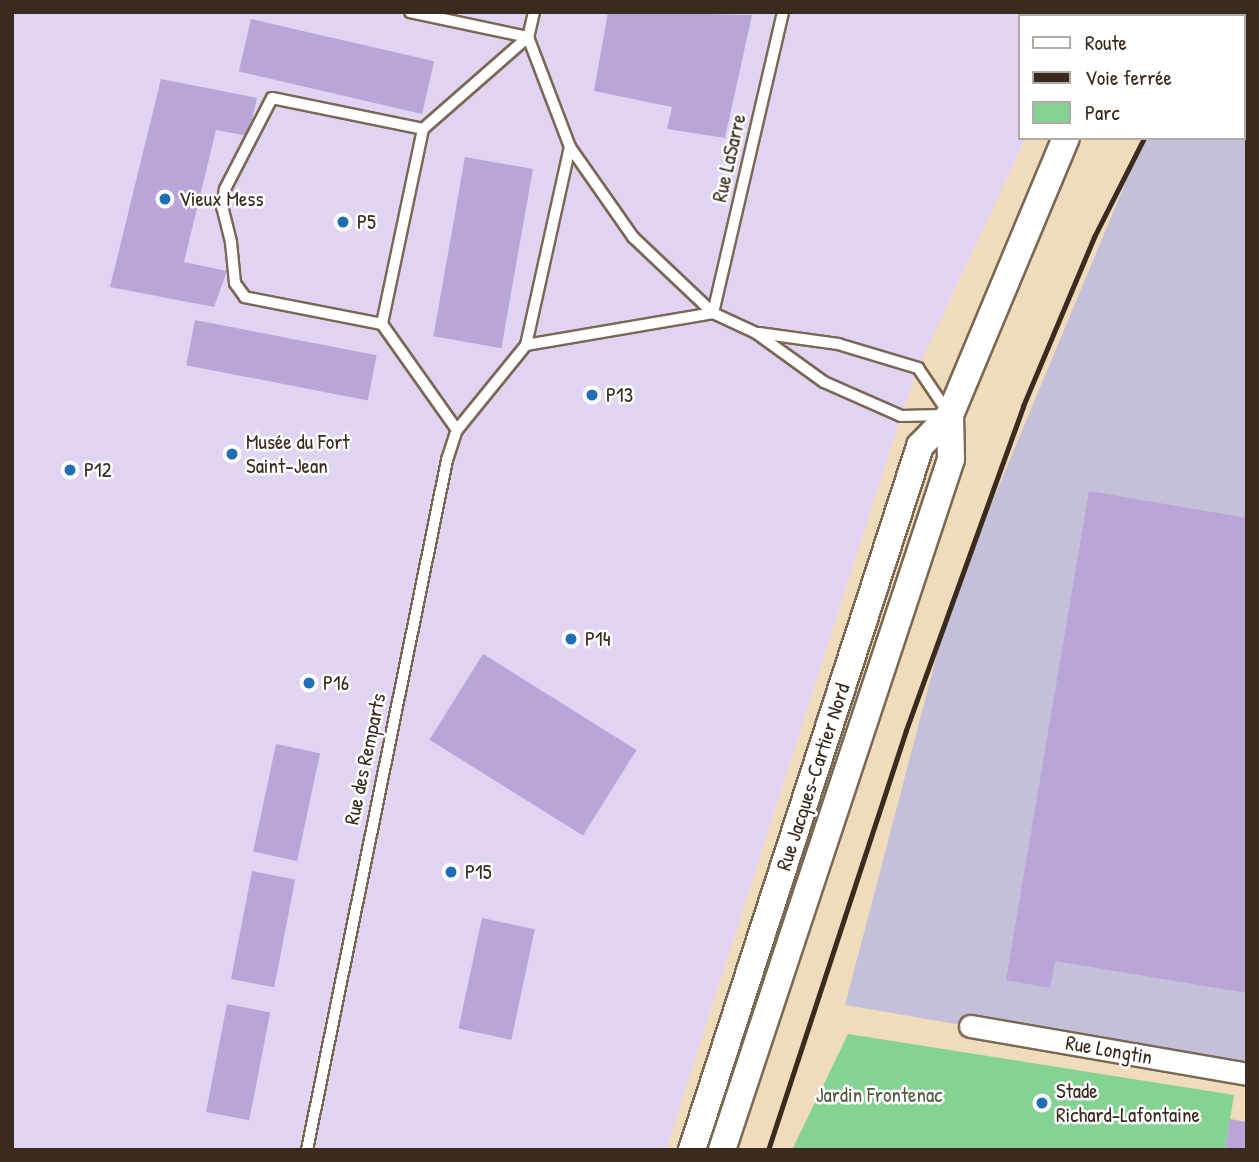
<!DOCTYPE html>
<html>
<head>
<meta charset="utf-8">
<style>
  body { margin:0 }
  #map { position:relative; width:1259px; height:1162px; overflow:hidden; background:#f0dcba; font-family:"Patrick Hand",sans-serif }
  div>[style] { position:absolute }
  .built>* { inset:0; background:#e1d4f3 }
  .industrial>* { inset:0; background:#c5c0da }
  .green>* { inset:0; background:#84d393 }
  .building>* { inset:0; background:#b9a5d7; transform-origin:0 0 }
  .roads { filter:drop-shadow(2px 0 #7a6855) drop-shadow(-2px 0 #7a6855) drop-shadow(0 2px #7a6855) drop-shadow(0 -2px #7a6855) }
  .service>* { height:10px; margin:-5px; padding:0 5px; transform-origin:5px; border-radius:5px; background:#fff }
  .minor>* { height:21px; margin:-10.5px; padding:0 10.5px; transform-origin:10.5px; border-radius:10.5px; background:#fff }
  .tertiary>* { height:26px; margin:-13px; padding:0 13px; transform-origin:13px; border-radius:13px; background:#fff }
  .rail>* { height:5px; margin:-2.5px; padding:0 2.5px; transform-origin:2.5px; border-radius:2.5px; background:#3b2a1e }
  .dots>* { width:19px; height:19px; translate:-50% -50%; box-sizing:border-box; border:4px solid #fff; border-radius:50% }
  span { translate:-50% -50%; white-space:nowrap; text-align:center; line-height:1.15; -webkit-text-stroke:5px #fff; paint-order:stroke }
  .street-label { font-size:21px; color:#3b2a1e }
  .poi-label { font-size:21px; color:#3b2a1e }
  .left { translate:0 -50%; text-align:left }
  .park-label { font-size:21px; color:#515d41 }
  .frame { position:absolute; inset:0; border:14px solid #3b2a1e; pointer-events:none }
  .legend { position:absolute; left:1018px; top:14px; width:228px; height:126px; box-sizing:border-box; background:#fff; border:2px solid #b1aaa5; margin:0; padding:9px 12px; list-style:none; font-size:21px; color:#3b2a1e }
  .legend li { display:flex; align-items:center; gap:14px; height:35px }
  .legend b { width:35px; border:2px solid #b1aaa5 }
</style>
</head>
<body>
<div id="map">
  <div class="built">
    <i style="clip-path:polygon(12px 12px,1085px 12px,1019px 16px,1019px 138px,1026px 138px,918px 368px,901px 416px,666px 1150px,12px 1150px)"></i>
  </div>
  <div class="industrial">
    <i style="clip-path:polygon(1215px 12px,1247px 12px,1247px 1074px,845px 1005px,951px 601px,1144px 138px,1243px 138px,1243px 16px,1213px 16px)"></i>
  </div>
  <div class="green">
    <i style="clip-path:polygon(848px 1034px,1234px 1095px,1225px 1150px,792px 1150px)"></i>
  </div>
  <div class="building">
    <i style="clip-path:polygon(608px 12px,752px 15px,725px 138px,667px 129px,672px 107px,594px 91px)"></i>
    <i style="left:251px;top:19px;width:188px;height:54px;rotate:13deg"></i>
    <i style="clip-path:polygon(161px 79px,257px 98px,248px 136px,216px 130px,184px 262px,227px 271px,214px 307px,110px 287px)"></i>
    <i style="left:465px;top:157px;width:69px;height:182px;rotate:10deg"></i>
    <i style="left:195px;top:320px;width:185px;height:46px;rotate:11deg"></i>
    <i style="clip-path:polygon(1089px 491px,1247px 518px,1247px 993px,1055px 961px,1050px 988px,1006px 980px)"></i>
    <i style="left:483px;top:654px;width:181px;height:101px;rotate:32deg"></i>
    <i style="left:276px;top:744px;width:45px;height:110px;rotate:12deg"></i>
    <i style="left:252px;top:871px;width:44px;height:110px;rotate:11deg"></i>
    <i style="left:482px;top:918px;width:54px;height:113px;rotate:12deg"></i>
    <i style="left:227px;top:1004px;width:44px;height:110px;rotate:11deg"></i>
    <i style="clip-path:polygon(1230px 1119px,1247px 1122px,1247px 1150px,1225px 1150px)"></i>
  </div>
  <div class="roads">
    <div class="service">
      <i style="left:410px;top:12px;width:121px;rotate:12deg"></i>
      <i style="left:528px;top:37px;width:140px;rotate:138.8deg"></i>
      <i style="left:423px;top:129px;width:199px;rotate:101.9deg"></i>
      <i style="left:382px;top:324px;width:130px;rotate:54.7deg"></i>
      <i style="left:534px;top:12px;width:26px;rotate:103deg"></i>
      <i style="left:528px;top:37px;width:118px;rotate:69.1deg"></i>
      <i style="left:570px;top:147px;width:110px;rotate:55deg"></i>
      <i style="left:633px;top:237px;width:110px;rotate:43.5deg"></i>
      <i style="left:713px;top:313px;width:309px;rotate:-76.9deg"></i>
      <i style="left:382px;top:324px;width:140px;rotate:-168.9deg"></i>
      <i style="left:245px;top:297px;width:17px;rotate:-126deg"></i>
      <i style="left:235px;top:283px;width:41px;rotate:-95.6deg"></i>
      <i style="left:231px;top:242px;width:36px;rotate:-104deg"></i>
      <i style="left:222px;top:207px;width:18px;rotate:-81deg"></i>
      <i style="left:225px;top:189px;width:102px;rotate:-62.7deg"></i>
      <i style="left:272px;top:98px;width:154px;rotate:11.6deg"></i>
      <i style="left:759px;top:333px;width:80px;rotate:7.9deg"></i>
      <i style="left:838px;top:344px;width:84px;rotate:16.7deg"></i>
      <i style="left:918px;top:368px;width:55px;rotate:56deg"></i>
      <i style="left:526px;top:345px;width:203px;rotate:-77.5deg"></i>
      <i style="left:307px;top:1150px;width:704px;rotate:-78.53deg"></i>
      <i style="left:447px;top:460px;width:32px;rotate:-72deg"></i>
      <i style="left:457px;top:430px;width:109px;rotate:-50.9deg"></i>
      <i style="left:526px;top:345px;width:190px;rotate:-9.7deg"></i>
      <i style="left:713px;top:313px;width:47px;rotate:24.9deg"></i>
      <i style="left:756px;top:333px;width:84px;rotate:35.8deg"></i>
      <i style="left:824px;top:382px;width:84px;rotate:23.8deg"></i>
      <i style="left:901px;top:416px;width:42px;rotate:-1.4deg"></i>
    </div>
    <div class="minor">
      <i style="left:970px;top:1026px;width:281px;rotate:9.8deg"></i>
    </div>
    <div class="tertiary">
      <i style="left:1127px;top:16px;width:4px;rotate:-63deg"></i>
      <i style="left:692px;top:1150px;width:740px;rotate:-72.05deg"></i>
      <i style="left:920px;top:446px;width:43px;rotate:-45.9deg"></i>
      <i style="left:950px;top:415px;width:300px;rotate:-67.3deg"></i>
      <i style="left:722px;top:1150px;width:728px;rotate:-71.66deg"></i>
      <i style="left:951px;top:459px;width:44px;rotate:-91.3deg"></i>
    </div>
  </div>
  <div class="rail">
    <i style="left:1213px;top:16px;width:4px;rotate:-63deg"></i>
    <i style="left:768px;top:1150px;width:442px;rotate:-71.8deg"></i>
    <i style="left:906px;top:730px;width:344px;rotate:-70.1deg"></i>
    <i style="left:1023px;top:406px;width:183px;rotate:-67.2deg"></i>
    <i style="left:1094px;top:237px;width:111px;rotate:-63.2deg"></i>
  </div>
  <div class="dots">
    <i style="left:165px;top:199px;background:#1f6fb2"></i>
    <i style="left:343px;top:222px;background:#1f6fb2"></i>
    <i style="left:592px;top:395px;background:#1f6fb2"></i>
    <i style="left:232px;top:454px;background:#1f6fb2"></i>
    <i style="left:70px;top:470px;background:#1f6fb2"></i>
    <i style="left:571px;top:639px;background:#1f6fb2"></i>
    <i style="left:309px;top:683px;background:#1f6fb2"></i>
    <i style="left:451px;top:872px;background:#1f6fb2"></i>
    <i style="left:1042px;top:1103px;background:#1f6fb2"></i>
  </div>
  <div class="street-label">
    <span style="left:729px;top:158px;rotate:-77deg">Rue LaSarre</span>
    <span style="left:365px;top:759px;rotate:-78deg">Rue des Remparts</span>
    <span style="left:813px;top:777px;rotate:-72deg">Rue Jacques-Cartier Nord</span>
    <span style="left:1109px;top:1050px;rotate:10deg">Rue Longtin</span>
  </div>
  <div class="poi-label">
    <span class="left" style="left:179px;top:199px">Vieux Mess</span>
    <span class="left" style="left:357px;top:222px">P5</span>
    <span class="left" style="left:606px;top:395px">P13</span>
    <span class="left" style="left:246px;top:454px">Musée du Fort<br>Saint-Jean</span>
    <span class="left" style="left:84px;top:470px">P12</span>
    <span class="left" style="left:585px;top:639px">P14</span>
    <span class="left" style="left:323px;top:683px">P16</span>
    <span class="left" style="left:465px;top:872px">P15</span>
    <span class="left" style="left:1056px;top:1103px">Stade<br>Richard-Lafontaine</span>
  </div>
  <div class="park-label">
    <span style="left:879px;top:1095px">Jardin Frontenac</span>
  </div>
  <div class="frame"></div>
  <ul class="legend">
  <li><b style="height:9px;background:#fff"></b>Route</li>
  <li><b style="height:9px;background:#3b2a1e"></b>Voie ferrée</li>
  <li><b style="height:19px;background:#84d393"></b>Parc</li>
  </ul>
</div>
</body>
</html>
